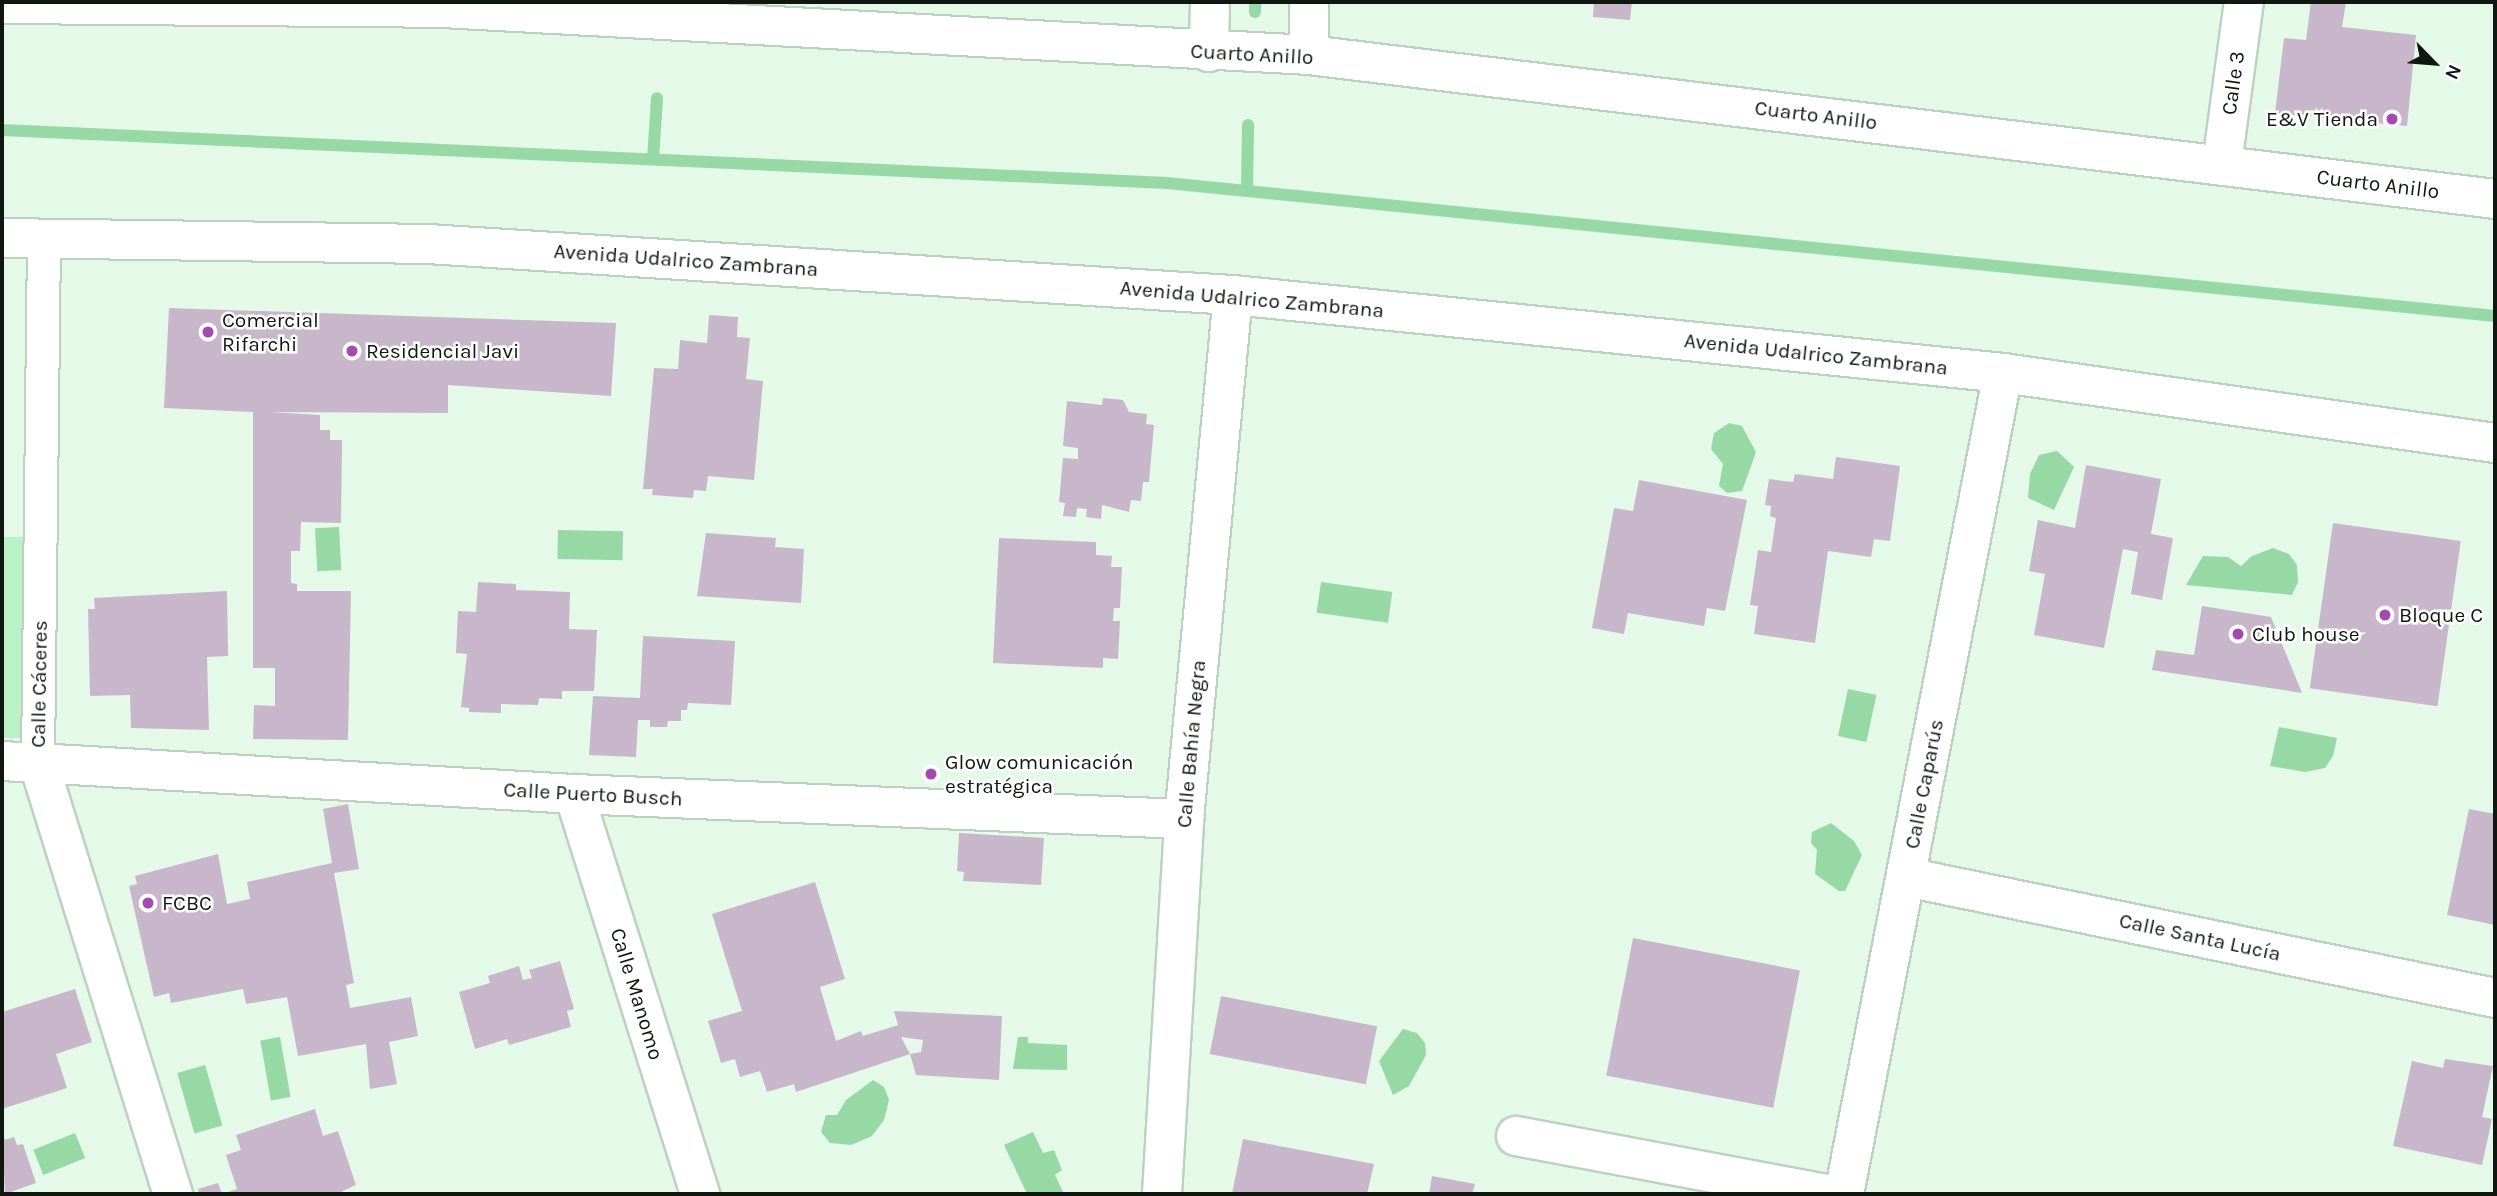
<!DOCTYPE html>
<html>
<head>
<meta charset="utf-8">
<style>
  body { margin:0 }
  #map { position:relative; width:2497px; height:1196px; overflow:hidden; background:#e4f9e7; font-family:Karla,sans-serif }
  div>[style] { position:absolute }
  .green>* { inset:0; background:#bbf1c6 }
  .water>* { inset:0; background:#97d9a5; transform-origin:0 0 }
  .stream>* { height:12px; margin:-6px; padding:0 6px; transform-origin:6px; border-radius:6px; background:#97d9a5 }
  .building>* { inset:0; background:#c8b7ca; transform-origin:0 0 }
  .roads { filter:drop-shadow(2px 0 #bcd1c0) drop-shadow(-2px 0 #bcd1c0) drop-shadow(0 2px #bcd1c0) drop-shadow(0 -2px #bcd1c0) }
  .pedestrian>* { height:32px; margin:-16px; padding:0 16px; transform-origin:16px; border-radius:16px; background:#fff }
  .minor>* { height:38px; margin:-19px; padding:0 19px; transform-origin:19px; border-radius:19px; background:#fff }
  .tertiary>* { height:38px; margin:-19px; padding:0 19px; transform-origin:19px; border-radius:19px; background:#fff }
  .trunk>* { height:38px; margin:-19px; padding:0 19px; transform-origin:19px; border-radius:19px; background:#fff }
  .dots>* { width:19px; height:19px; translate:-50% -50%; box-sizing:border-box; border:4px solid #fff; border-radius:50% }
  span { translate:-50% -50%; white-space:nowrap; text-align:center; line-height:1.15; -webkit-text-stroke:5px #fff; paint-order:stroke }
  .street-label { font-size:21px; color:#101711 }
  .poi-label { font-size:21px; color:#101711 }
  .right { translate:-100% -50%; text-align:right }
  .left { translate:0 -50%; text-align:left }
  .frame { position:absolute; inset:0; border:4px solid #101711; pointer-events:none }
  .north { position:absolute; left:2399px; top:28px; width:70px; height:70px; -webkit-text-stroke:5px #fff; paint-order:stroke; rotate:115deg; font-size:19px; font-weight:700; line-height:28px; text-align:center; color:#101711 }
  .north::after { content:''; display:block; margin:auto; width:24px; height:32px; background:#101711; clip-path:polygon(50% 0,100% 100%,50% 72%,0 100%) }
</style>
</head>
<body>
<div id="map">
  <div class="green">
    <i style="clip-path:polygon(2px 537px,31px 537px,23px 738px,2px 738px)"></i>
  </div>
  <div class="water">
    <i style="clip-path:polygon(1729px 423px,1742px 426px,1756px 452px,1742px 491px,1727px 493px,1719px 486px,1723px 464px,1711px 449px,1714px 433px)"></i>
    <i style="clip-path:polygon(2057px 451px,2074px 467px,2054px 510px,2028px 498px,2030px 474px,2039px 455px)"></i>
    <i style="left:339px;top:527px;width:43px;height:24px;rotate:87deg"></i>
    <i style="left:558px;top:530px;width:65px;height:29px;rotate:1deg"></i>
    <i style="clip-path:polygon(2273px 548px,2289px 554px,2297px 565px,2298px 582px,2292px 595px,2186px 585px,2203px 556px,2228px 557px,2241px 566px,2252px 556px)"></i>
    <i style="left:1321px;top:582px;width:72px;height:31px;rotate:8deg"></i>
    <i style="left:1848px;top:689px;width:29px;height:48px;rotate:12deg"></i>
    <i style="clip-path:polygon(2279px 727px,2337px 738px,2333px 756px,2325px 768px,2305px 772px,2270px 766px)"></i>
    <i style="clip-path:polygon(1831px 823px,1854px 841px,1862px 855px,1845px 891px,1839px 891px,1815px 874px,1817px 850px,1811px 843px,1812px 832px)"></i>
    <i style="clip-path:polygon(1403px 1029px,1417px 1033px,1425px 1043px,1426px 1055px,1409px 1086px,1393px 1095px,1379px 1061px)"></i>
    <i style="left:280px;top:1037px;width:61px;height:20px;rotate:80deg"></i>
    <i style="clip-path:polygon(1018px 1037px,1028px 1037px,1028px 1043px,1067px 1045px,1067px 1070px,1013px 1069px)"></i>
    <i style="left:205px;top:1065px;width:63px;height:29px;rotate:74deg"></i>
    <i style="clip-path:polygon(873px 1080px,884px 1087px,889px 1100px,884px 1120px,872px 1136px,851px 1145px,830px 1143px,821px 1132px,826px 1115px,837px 1115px,846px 1100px)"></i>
    <i style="clip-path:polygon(1033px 1132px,1043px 1153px,1054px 1150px,1062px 1170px,1055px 1175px,1064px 1194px,1027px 1194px,1004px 1145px)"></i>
    <i style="left:75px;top:1133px;width:27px;height:45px;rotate:68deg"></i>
  </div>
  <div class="stream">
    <i style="left:1255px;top:12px;width:10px;rotate:-90deg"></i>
    <i style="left:2px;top:130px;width:1166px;rotate:2.6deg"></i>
    <i style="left:1167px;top:183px;width:1335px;rotate:5.72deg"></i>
    <i style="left:653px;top:159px;width:61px;rotate:-86.2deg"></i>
    <i style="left:1247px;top:191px;width:66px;rotate:-89.1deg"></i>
  </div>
  <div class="building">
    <i style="clip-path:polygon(1594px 2px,1632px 2px,1630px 20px,1593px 17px)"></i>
    <i style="clip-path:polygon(2311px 2px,2346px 2px,2342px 27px,2416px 35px,2407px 126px,2275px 113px,2284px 38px,2306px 40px)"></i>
    <i style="clip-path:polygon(169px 308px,616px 323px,611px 396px,448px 385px,448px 413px,269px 412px,320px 415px,320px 430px,330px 430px,330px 440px,342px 440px,341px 523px,301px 522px,300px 551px,291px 551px,291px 583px,297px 584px,297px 591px,351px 591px,348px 740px,253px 739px,254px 705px,275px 706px,275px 668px,253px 668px,253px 412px,164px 408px)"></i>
    <i style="clip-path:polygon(709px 315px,738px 317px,737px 337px,750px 338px,746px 379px,763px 381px,754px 480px,708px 476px,706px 491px,694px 490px,693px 498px,652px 495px,653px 489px,643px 489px,654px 368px,678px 369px,680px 340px,707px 343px)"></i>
    <i style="clip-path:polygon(1103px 398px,1123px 400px,1129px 412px,1147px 414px,1146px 424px,1154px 425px,1149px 482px,1143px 482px,1141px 501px,1131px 500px,1129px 512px,1102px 505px,1101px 519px,1086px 517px,1087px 509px,1077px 508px,1076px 517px,1063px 516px,1065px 503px,1059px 502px,1063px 458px,1078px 459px,1078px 448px,1063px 446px,1067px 401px,1102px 405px)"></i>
    <i style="clip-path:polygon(1836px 457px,1900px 466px,1890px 541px,1874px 539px,1871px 557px,1828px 551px,1815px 643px,1754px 634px,1758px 606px,1750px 605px,1758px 550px,1771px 552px,1776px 518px,1770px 516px,1771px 506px,1765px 505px,1769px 479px,1793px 482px,1795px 474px,1833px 479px)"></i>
    <i style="clip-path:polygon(2086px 465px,2161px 479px,2151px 534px,2173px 538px,2162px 600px,2131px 594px,2138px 552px,2123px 549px,2104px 648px,2034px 635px,2045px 574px,2029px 571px,2038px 520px,2075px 528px)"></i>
    <i style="clip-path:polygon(1639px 480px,1747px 500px,1725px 611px,1707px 608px,1704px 626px,1628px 613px,1624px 634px,1592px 628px,1614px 508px,1633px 511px)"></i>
    <i style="left:2333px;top:523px;width:129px;height:167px;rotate:8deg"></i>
    <i style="clip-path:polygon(706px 533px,776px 538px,775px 547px,804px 549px,801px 603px,697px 596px)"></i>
    <i style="clip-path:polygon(999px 538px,1096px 542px,1096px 555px,1112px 556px,1111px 567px,1122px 567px,1120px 608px,1114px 608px,1113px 621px,1120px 621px,1118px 659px,1103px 658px,1103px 668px,993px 663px)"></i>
    <i style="clip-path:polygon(478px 582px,516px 584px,516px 590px,570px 592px,569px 629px,597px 630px,594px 691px,562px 691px,562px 699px,539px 698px,538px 705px,501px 704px,501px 713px,469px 712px,469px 708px,461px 707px,467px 654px,456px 653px,458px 611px,476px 612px)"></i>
    <i style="clip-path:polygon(227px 591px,228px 656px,207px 657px,209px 730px,131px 728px,130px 695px,90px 696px,88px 609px,95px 609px,94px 598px)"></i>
    <i style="clip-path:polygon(2202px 606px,2271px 617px,2302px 693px,2152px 670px,2156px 650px,2194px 655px)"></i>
    <i style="clip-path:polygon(643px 636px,735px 641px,731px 705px,688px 703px,687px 710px,681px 710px,681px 721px,668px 721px,667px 727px,650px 727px,650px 720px,638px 720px,636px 757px,589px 755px,593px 696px,640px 698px)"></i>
    <i style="clip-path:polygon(348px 804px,359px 869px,334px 873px,354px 983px,346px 985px,350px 1008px,411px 997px,418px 1036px,389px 1042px,397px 1084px,370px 1089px,366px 1044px,298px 1056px,287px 997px,246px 1004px,243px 989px,171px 1003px,169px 993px,154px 997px,129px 886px,137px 884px,135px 876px,218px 854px,227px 904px,250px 899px,247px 882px,332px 863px,323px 809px)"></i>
    <i style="clip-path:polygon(2469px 809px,2495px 814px,2495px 925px,2447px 915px)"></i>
    <i style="clip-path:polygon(959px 833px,1044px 838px,1041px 885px,963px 881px,964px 872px,957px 871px)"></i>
    <i style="clip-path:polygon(evenodd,815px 882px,845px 979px,820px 987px,836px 1041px,861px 1031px,863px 1036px,898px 1025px,894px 1011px,1002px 1016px,999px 1080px,916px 1075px,910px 1054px,796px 1092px,794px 1084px,767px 1092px,760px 1071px,740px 1077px,735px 1059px,721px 1063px,708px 1021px,742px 1011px,712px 914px,815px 882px,901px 1037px,923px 1040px,921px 1052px,910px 1054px,901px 1037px)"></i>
    <i style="left:1633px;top:938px;width:170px;height:140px;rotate:11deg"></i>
    <i style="clip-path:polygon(560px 961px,574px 1009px,567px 1011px,571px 1027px,509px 1045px,507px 1039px,475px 1049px,459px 992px,490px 983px,488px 976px,519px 966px,523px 980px,532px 978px,529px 970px)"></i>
    <i style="clip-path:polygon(75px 989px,92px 1042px,56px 1054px,67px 1088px,2px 1109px,2px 1012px)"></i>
    <i style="left:1221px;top:996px;width:159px;height:59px;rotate:11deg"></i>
    <i style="clip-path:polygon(2445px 1059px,2493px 1066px,2482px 1117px,2492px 1119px,2482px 1165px,2393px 1146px,2412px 1061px,2443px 1068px)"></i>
    <i style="clip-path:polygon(315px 1109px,323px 1136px,338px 1131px,356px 1185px,336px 1194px,222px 1194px,237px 1189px,226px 1155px,241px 1150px,236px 1135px)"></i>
    <i style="clip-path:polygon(2px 1130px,5px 1140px,14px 1137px,17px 1145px,23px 1144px,36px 1183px,5px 1194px)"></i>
    <i style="clip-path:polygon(1243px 1139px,1374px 1164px,1367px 1194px,1232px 1194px)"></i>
    <i style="clip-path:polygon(1432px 1176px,1475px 1184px,1472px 1194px,1429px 1194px)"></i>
    <i style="clip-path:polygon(218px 1183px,222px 1194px,199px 1194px,198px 1189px)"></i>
  </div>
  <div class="roads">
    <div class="pedestrian">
      <i style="left:38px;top:761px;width:523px;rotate:-89.34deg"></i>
    </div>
    <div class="minor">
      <i style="left:2222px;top:164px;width:163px;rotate:-82.3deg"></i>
      <i style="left:2px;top:761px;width:573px;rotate:3.3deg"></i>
      <i style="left:574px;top:794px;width:611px;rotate:2.35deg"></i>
      <i style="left:38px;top:761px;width:454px;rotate:72.7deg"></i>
      <i style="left:574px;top:794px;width:419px;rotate:72.5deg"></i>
      <i style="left:1906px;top:877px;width:601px;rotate:11.61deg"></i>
      <i style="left:1516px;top:1136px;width:314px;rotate:10.6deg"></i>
      <i style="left:1844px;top:1194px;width:836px;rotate:-79.04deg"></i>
    </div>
    <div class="tertiary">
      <i style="left:1309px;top:2px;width:53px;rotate:90deg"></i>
      <i style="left:1209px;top:52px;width:50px;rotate:-88.9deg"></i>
      <i style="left:1162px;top:1194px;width:376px;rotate:-86.6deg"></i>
      <i style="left:1184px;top:819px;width:526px;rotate:-84.66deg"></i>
    </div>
    <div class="trunk">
      <i style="left:2px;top:4px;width:440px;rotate:0.5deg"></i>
      <i style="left:442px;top:8px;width:868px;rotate:3.1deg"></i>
      <i style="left:1309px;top:55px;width:1195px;rotate:6.92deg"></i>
      <i style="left:2px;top:238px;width:426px;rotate:0.8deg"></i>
      <i style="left:428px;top:244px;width:807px;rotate:3.63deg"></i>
      <i style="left:1233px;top:295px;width:774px;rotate:5.78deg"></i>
      <i style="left:2003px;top:373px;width:497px;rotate:8.1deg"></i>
    </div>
  </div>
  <div class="dots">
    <i style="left:2392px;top:119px;background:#a548b2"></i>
    <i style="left:208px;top:332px;background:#a548b2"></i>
    <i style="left:352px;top:351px;background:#a548b2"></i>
    <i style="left:2385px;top:615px;background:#a548b2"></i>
    <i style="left:2238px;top:634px;background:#a548b2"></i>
    <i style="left:931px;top:774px;background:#a548b2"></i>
    <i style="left:148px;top:903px;background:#a548b2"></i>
  </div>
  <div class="street-label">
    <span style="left:1252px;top:54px;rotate:3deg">Cuarto Anillo</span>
    <span style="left:2233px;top:83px;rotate:-82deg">Calle 3</span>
    <span style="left:1816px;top:115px;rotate:7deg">Cuarto Anillo</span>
    <span style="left:2378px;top:184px;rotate:7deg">Cuarto Anillo</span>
    <span style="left:686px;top:260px;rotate:4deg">Avenida Udalrico Zambrana</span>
    <span style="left:1252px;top:299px;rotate:5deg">Avenida Udalrico Zambrana</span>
    <span style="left:1816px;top:354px;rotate:6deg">Avenida Udalrico Zambrana</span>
    <span style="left:39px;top:684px;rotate:-89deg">Calle Cáceres</span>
    <span style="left:1191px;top:744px;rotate:-85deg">Calle Bahía Negra</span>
    <span style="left:1924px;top:784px;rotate:-79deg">Calle Caparús</span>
    <span style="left:593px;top:794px;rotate:3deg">Calle Puerto Busch</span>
    <span style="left:2200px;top:937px;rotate:12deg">Calle Santa Lucía</span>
    <span style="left:637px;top:994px;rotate:73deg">Calle Manomo</span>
  </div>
  <div class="poi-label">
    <span class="right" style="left:2378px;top:119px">E&amp;V Tienda</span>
    <span class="left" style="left:222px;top:332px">Comercial<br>Rifarchi</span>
    <span class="left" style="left:366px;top:351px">Residencial Javi</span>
    <span class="left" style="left:2399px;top:615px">Bloque C</span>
    <span class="left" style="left:2252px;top:634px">Club house</span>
    <span class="left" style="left:945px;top:774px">Glow comunicación<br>estratégica</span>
    <span class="left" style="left:162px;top:903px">FCBC</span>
  </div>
  <div class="frame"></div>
  <div class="north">N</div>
</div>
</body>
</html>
